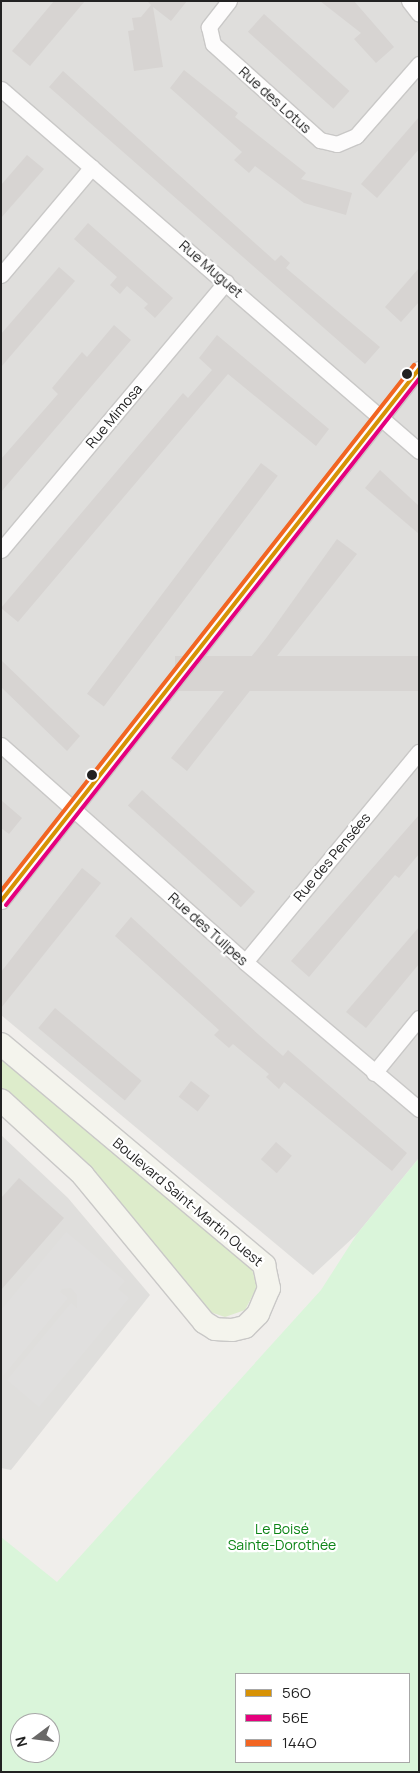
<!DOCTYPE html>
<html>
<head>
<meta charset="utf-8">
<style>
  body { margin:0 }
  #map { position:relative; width:420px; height:1773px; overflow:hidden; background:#f0eeeb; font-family:Manrope,sans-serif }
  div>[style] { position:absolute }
  .residential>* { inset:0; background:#dfdedc }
  .grass>* { inset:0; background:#ddeccb }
  .park>* { inset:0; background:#daf5da }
  .parking>* { inset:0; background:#e0dfde }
  .building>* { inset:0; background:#d7d4d2; transform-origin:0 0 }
  .roads { filter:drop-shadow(1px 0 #c9c8c7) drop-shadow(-1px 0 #c9c8c7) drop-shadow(0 1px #c9c8c7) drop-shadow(0 -1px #c9c8c7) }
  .street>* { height:15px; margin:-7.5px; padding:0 7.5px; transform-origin:7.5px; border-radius:7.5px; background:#fdfcfc }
  .secondary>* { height:22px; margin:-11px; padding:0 11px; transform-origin:11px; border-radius:11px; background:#f4f4ed }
  .bus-1>* { height:4px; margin:-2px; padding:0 2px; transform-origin:2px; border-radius:2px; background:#d79205 }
  .bus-2>* { height:4px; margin:-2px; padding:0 2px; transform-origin:2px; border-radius:2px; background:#e5007d }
  .bus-3>* { height:4px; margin:-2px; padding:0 2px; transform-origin:2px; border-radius:2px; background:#f26522 }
  .dots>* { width:14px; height:14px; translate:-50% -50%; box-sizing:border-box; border:2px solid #fff; border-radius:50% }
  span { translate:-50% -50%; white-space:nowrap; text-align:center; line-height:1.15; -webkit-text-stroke:4.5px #fff; paint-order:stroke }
  .street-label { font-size:14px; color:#222 }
  .park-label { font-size:14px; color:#0c8416 }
  .frame { position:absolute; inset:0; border:2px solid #222; pointer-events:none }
  .legend { position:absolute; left:235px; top:1673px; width:175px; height:90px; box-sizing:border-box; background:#fff; border:1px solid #a7a7a7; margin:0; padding:6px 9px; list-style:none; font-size:15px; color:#222 }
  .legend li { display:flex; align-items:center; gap:10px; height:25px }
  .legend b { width:25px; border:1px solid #a7a7a7 }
  .north { position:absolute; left:10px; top:1713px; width:50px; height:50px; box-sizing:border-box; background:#fff; border:1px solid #a7a7a7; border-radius:50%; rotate:255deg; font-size:14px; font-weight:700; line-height:20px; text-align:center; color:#222 }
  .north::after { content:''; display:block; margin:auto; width:18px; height:22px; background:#6a6968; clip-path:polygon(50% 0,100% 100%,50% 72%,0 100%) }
</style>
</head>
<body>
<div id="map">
  <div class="residential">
    <i style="clip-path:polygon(1px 1px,419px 1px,419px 1158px,357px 1234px,313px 1275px,1px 1015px)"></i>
    <i style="clip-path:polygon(1px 1135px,68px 1198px,150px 1295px,11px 1470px,1px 1468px)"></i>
  </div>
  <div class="grass">
    <i style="clip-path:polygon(1px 1056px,252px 1269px,257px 1287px,245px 1310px,225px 1317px,210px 1312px,61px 1141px,1px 1088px)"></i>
  </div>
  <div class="park">
    <i style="clip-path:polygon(evenodd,419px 1158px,419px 1772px,1px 1772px,1px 1537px,57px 1582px,321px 1290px,357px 1234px,419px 1158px,236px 1674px,409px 1674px,409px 1762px,236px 1762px,236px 1674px,419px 1158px,20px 1723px,50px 1723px,50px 1753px,20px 1753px,20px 1723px)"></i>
  </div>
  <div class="parking">
    <i style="clip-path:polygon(66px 1232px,125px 1281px,118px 1289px,129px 1298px,39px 1407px,7px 1380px,71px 1303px,77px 1308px,77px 1295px,71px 1288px,62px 1289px,60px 1292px,68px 1298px,3px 1376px,1px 1310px)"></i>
  </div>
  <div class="building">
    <i style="clip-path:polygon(54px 1px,85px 1px,30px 66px,12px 51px)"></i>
    <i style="clip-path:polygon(147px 1px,187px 1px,171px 21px,153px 7px,163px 67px,134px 71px,128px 31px,134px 30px,132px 18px,141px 17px,151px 5px)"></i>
    <i style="clip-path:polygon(320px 1px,354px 1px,394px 47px,376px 63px,354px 39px,361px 33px)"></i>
    <i style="left:264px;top:14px;width:115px;height:24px;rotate:42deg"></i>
    <i style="clip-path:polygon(184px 70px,238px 113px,235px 117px,306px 173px,301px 179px,352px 193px,346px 215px,304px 203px,255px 166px,249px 173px,234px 160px,242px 152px,170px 88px)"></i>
    <i style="clip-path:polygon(63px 71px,275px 261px,281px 255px,290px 263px,286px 268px,380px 347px,365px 364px,49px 87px)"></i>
    <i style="clip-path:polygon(419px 117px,419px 149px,377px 198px,361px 184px)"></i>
    <i style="clip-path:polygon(27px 155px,44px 169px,1px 218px,1px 185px)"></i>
    <i style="clip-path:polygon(88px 223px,173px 298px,155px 318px,144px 308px,148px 304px,127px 286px,120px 294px,110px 285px,117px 277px,74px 239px)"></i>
    <i style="clip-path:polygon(59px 267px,75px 281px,1px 367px,1px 334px)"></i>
    <i style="clip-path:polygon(419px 268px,419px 302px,401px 322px,385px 307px)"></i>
    <i style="clip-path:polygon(114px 325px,131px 340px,1px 492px,1px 459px,58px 394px,52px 388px,82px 352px,87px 357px)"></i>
    <i style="clip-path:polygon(217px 335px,329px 429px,316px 446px,228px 374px,18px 622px,1px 608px,183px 393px,188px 398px,212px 370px,199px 358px)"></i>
    <i style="left:261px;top:463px;width:21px;height:289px;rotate:37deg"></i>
    <i style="clip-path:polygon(380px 470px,419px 506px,419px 534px,365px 488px)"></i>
    <i style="clip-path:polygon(337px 539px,357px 554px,187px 771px,171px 758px,267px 637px)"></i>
    <i style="left:419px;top:656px;width:35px;height:244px;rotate:90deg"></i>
    <i style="clip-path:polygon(1px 660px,80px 736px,67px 751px,1px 687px)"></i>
    <i style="left:142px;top:790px;width:152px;height:21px;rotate:42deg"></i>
    <i style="clip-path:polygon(1px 800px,22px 818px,9px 834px,1px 828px)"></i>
    <i style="clip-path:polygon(419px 815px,419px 854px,399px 878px,395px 875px,309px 977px,291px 961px)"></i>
    <i style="clip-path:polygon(82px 868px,101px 883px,1px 1008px,1px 972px)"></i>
    <i style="clip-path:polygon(131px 917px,259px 1035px,283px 1056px,288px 1050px,407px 1153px,392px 1171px,284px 1082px,279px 1089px,266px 1077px,269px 1074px,233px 1044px,229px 1048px,214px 1035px,219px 1030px,115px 936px)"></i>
    <i style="clip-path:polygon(419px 927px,419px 964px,366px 1028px,346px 1012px)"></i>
    <i style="left:55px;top:1008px;width:113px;height:26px;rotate:40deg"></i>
    <i style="left:191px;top:1081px;width:24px;height:20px;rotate:38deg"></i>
    <i style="left:276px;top:1142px;width:21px;height:23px;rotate:41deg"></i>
    <i style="clip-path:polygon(19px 1178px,64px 1218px,1px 1290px,1px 1198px)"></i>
  </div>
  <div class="roads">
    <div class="street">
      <i style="left:229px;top:1px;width:33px;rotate:128deg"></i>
      <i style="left:209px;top:27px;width:17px;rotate:77deg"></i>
      <i style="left:213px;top:44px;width:144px;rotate:41.9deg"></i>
      <i style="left:320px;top:140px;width:17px;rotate:13deg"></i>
      <i style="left:337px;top:144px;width:21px;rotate:-23deg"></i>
      <i style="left:356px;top:136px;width:96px;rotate:-48.8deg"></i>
      <i style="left:409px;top:1px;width:16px;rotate:52deg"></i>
      <i style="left:1px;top:89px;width:553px;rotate:40.89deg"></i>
      <i style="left:1px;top:275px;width:141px;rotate:-49.9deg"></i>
      <i style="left:1px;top:550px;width:350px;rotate:-50deg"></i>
      <i style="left:1px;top:745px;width:327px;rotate:41.6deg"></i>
      <i style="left:245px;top:962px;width:228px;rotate:40.2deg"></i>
      <i style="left:1px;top:901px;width:677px;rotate:-51.84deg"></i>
      <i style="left:245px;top:962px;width:273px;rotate:-50.4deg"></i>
      <i style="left:374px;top:1073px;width:71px;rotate:-50.7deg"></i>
    </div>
    <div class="secondary">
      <i style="left:1px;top:1044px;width:344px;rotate:40deg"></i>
      <i style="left:264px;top:1265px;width:24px;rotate:78deg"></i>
      <i style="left:269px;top:1288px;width:28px;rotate:113deg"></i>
      <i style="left:258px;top:1314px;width:18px;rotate:135deg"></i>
      <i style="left:245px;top:1327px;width:13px;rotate:167deg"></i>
      <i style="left:232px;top:1330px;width:17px;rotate:-177deg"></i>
      <i style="left:215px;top:1329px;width:13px;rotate:-148deg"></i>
      <i style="left:204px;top:1322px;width:190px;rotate:-129.5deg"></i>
      <i style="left:83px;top:1175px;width:111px;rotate:-137.6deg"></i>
    </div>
  </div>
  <div class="bus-1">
    <i style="left:1px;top:901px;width:677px;rotate:-51.84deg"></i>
  </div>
  <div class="bus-2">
    <i style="left:6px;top:905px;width:669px;rotate:-51.86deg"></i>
  </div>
  <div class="bus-3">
    <i style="left:1px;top:891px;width:669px;rotate:-51.86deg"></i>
  </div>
  <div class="dots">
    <i style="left:407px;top:374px;background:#222"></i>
    <i style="left:92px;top:775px;background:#222"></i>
  </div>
  <div class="street-label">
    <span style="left:275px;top:100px;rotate:42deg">Rue des Lotus</span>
    <span style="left:211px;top:269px;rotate:41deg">Rue Muguet</span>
    <span style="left:114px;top:416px;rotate:-50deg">Rue Mimosa</span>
    <span style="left:332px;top:857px;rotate:-50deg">Rue des Pensées</span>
    <span style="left:208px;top:929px;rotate:42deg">Rue des Tulipes</span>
    <span style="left:188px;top:1202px;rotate:40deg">Boulevard Saint-Martin Ouest</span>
  </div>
  <div class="park-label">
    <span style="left:282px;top:1537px">Le Boisé<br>Sainte-Dorothée</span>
  </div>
  <div class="frame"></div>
  <ul class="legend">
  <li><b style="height:6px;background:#d79205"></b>56O</li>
  <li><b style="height:6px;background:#e5007d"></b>56E</li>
  <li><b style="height:6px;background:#f26522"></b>144O</li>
  </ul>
  <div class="north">N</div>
</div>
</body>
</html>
